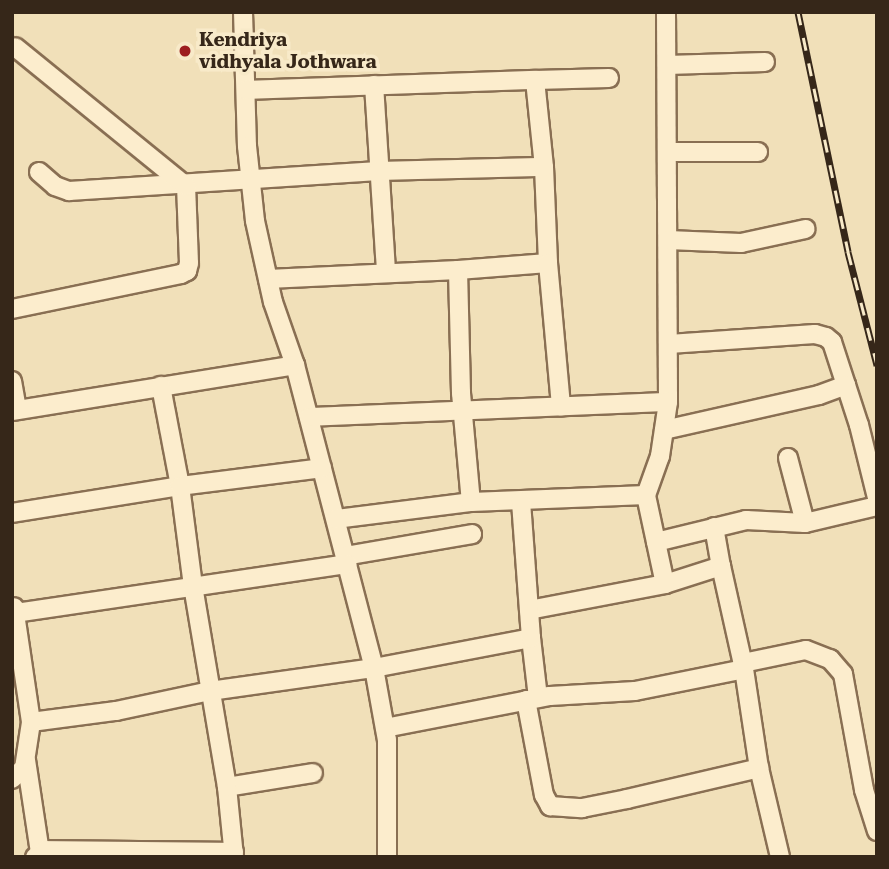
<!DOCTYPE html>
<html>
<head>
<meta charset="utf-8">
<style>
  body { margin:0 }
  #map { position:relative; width:889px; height:869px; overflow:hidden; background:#f1e0b9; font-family:"Roboto Serif",serif }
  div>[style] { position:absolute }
  .roads { filter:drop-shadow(2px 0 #896f53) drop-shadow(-2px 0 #896f53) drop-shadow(0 2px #896f53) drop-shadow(0 -2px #896f53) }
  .minor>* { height:18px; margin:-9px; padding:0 9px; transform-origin:9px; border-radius:9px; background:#fcedcd }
  .rail>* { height:7px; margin-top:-3.5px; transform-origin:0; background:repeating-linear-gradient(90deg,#f8eac9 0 13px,#362719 0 26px); box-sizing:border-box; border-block:2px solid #362719 }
  .dots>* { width:19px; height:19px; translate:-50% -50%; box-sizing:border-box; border:4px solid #f8eac9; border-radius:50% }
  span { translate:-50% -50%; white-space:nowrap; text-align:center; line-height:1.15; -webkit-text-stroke:7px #f8eac9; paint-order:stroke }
  .poi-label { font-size:19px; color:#362719; font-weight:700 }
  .left { translate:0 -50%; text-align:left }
  .frame { position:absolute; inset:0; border:14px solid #362719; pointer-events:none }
</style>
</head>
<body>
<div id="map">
  <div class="roads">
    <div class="minor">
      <i style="left:243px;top:12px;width:134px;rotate:88.3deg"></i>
      <i style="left:247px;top:146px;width:75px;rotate:83.9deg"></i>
      <i style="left:255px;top:221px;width:83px;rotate:77.5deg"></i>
      <i style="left:273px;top:302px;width:67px;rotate:70.8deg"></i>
      <i style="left:295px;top:365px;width:313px;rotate:75.4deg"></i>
      <i style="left:374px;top:668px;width:73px;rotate:79.8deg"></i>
      <i style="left:387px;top:740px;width:117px;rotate:90deg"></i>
      <i style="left:666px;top:12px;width:390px;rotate:89.7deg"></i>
      <i style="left:667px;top:65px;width:98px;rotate:-1.8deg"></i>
      <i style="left:535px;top:80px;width:74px;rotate:-1.5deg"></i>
      <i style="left:374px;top:85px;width:187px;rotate:86.3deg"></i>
      <i style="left:246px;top:90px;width:289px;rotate:-2deg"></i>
      <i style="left:535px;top:80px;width:87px;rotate:84.1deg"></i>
      <i style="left:544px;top:167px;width:96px;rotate:87.6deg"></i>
      <i style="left:668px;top:152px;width:90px"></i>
      <i style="left:39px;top:172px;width:21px;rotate:41deg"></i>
      <i style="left:55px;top:186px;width:15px;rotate:20deg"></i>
      <i style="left:69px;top:191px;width:310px;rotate:-3.7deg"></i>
      <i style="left:378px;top:171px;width:166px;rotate:-1.4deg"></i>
      <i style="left:668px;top:240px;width:73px;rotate:2.4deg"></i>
      <i style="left:741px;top:243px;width:66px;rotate:-12.3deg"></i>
      <i style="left:458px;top:270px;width:90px;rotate:-4.4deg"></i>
      <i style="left:548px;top:263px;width:144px;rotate:84.8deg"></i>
      <i style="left:268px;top:279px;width:190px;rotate:-2.7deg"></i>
      <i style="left:458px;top:270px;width:123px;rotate:88.6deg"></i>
      <i style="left:461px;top:393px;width:109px;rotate:84.8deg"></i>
      <i style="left:471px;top:502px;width:136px;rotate:172.8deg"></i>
      <i style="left:12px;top:309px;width:173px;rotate:-11.7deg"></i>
      <i style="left:181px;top:274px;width:7px;rotate:-27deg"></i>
      <i style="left:187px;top:271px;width:8px;rotate:-76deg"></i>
      <i style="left:189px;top:263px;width:77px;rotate:-92.2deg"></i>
      <i style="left:186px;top:186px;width:220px;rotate:-140.9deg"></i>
      <i style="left:669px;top:344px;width:146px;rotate:-3.9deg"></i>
      <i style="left:815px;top:334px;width:11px;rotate:15deg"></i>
      <i style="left:826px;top:337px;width:8px;rotate:40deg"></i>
      <i style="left:832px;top:342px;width:87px;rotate:72deg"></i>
      <i style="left:859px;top:425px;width:75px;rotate:76.1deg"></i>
      <i style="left:12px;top:381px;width:29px;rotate:80deg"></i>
      <i style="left:12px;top:411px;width:287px;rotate:-9.2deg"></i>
      <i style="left:309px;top:417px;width:359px;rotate:-2.4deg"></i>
      <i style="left:668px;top:402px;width:55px;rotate:98.4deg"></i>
      <i style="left:660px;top:456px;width:41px;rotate:109.7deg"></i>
      <i style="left:646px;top:495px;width:175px;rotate:177.7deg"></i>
      <i style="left:664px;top:430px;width:159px;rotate:-12.7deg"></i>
      <i style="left:819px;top:395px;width:29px;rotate:-20deg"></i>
      <i style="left:788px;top:458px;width:67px;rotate:75.3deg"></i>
      <i style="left:12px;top:513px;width:170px;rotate:-9.1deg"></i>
      <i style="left:180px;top:486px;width:102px;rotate:-100.8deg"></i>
      <i style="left:714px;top:527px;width:40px;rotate:80deg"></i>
      <i style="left:656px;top:542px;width:93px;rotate:-13.7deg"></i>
      <i style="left:746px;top:520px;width:59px;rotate:2.9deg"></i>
      <i style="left:805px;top:523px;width:74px;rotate:-13.3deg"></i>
      <i style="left:345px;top:556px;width:129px;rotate:-9.8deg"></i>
      <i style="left:665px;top:584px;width:59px;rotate:-17.8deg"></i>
      <i style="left:721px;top:566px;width:106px;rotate:77.4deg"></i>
      <i style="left:744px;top:669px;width:100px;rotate:81.4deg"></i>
      <i style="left:759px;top:768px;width:91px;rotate:76.7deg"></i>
      <i style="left:529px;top:610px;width:138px;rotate:-10.8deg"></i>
      <i style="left:665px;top:584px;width:91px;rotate:-102.1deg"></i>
      <i style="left:15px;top:613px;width:336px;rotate:-8.4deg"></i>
      <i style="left:531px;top:638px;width:60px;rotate:83.3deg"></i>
      <i style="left:743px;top:663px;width:64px;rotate:-11.7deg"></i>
      <i style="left:806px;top:650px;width:26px;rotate:21deg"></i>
      <i style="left:830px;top:659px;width:20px;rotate:49deg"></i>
      <i style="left:843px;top:674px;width:118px;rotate:79.7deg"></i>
      <i style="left:864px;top:790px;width:43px;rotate:72.4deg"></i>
      <i style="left:526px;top:700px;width:97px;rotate:79.3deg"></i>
      <i style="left:544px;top:795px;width:13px;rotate:61deg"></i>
      <i style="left:550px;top:806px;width:32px;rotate:4deg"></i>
      <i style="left:582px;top:808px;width:46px;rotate:-11.3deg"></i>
      <i style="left:627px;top:799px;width:136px;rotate:-13.2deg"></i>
      <i style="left:31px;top:722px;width:86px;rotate:-7.4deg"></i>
      <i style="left:116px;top:711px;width:96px;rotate:-12deg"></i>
      <i style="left:210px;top:691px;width:166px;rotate:-8deg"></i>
      <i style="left:374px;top:668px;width:160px;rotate:-10.8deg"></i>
      <i style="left:531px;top:638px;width:137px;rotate:-94.2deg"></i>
      <i style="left:385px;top:728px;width:168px;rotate:-11deg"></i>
      <i style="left:550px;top:696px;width:85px;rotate:-3.4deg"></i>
      <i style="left:635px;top:691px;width:111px;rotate:-11.4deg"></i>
      <i style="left:26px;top:760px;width:94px;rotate:81.4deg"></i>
      <i style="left:12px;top:779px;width:16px;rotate:-43deg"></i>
      <i style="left:24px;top:768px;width:47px;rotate:-81.3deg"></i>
      <i style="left:31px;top:722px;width:116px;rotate:-98.4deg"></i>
      <i style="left:227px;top:787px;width:87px;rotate:-9.2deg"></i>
      <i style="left:35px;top:857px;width:12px;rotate:-35deg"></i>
      <i style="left:45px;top:850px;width:189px;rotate:0.6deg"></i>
      <i style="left:234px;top:857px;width:70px;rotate:-95.7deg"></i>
      <i style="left:227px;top:787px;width:204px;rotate:-99.6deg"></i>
      <i style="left:193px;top:586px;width:101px;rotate:-97.4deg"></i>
      <i style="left:180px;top:486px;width:143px;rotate:-7.2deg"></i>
    </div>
  </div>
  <div class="rail">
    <i style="left:798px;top:12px;width:245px;rotate:78.2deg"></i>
    <i style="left:848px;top:252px;width:117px;rotate:75.6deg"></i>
  </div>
  <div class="dots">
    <i style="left:185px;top:51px;background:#9d1e20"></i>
  </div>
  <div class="poi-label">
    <span class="left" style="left:199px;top:51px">Kendriya<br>vidhyala Jothwara</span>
  </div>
  <div class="frame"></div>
</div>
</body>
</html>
